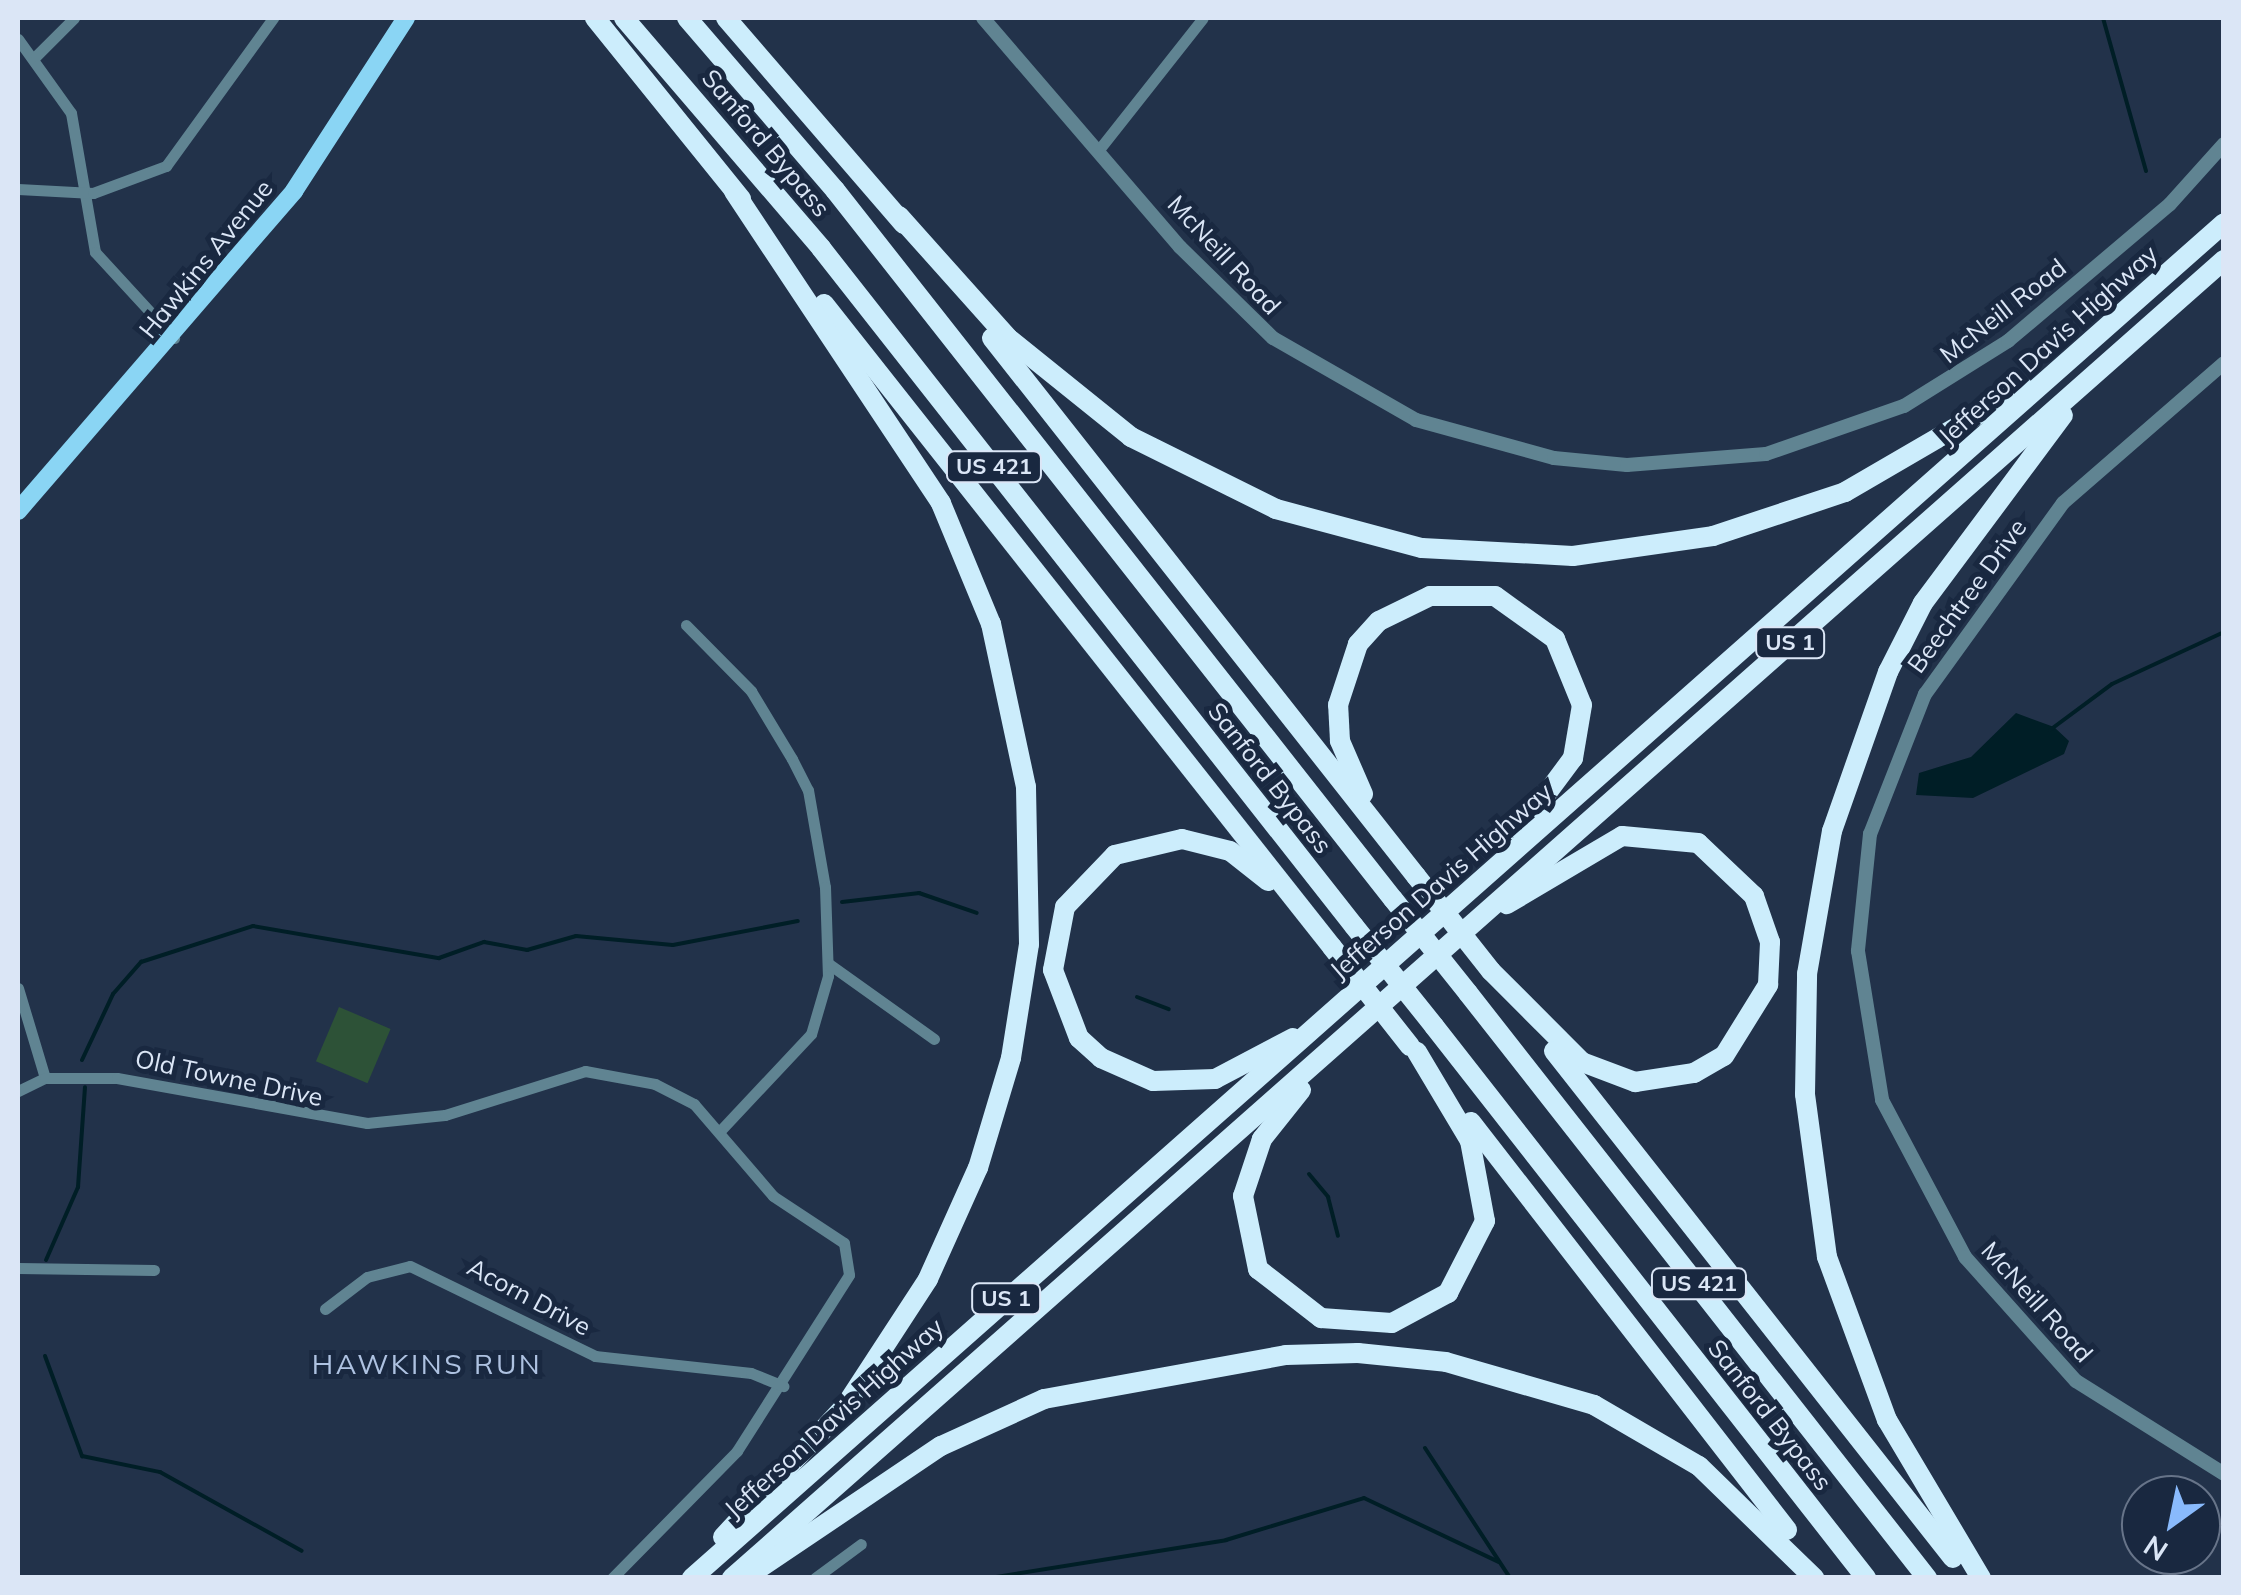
<!DOCTYPE html>
<html>
<head>
<meta charset="utf-8">
<style>
  body { margin:0 }
  #map { position:relative; width:2241px; height:1595px; overflow:hidden; background:#22324a; font-family:Mulish,sans-serif }
  div>[style] { position:absolute }
  .green>* { inset:0; background:#2d5237; transform-origin:0 0 }
  .water>* { inset:0; background:#001e26 }
  .stream>* { height:4px; margin:-2px; padding:0 2px; transform-origin:2px; border-radius:2px; background:#001e26 }
  .minor>* { height:11px; margin:-5.5px; padding:0 5.5px; transform-origin:5.5px; border-radius:5.5px; background:#608492 }
  .tertiary>* { height:14px; margin:-7px; padding:0 7px; transform-origin:7px; border-radius:7px; background:#608492 }
  .primary>* { height:18px; margin:-9px; padding:0 9px; transform-origin:9px; border-radius:9px; background:#8ad5f4 }
  .motorway>* { height:20px; margin:-10px; padding:0 10px; transform-origin:10px; border-radius:10px; background:#ccedfc }
  .motorway-bridge>* { height:20px; margin:-10px; padding:0 10px; transform-origin:10px; border-radius:10px; background:#ccedfc }
  span { translate:-50% -50%; white-space:nowrap; text-align:center; line-height:1.15; -webkit-text-stroke:10px #192840; paint-order:stroke }
  .shield-label span { padding:2px 8px; background:#192840; border:2px solid; border-radius:8px; -webkit-text-stroke-width:0 }
  .shield-label { font-size:22px; color:#dbe6f6; font-weight:700 }
  .street-label { font-size:25px; color:#dbe6f6 }
  .neighbourhood-label { font-size:28px; color:#aec2e1; letter-spacing:2.5px }
  .frame { position:absolute; inset:0; border:20px solid #dbe6f6; pointer-events:none }
  .north { position:absolute; left:2121px; top:1475px; width:100px; height:100px; box-sizing:border-box; background:#192840; border:2px solid #677489; border-radius:50%; rotate:213deg; font-size:28px; font-weight:700; line-height:40px; text-align:center; color:#dbe6f6 }
  .north::after { content:''; display:block; margin:auto; width:35px; height:45px; background:#89bafc; clip-path:polygon(50% 0,100% 100%,50% 72%,0 100%) }
</style>
</head>
<body>
<div id="map">
  <div class="green">
    <i style="left:339px;top:1007px;width:56px;height:59px;rotate:23deg"></i>
  </div>
  <div class="water">
    <i style="clip-path:polygon(2016px 713px,2054px 727px,2069px 741px,2064px 754px,1973px 798px,1916px 795px,1919px 773px,1971px 757px)"></i>
  </div>
  <div class="stream">
    <i style="left:2103px;top:18px;width:159px;rotate:74.3deg"></i>
    <i style="left:2050px;top:730px;width:77px;rotate:-36.6deg"></i>
    <i style="left:2112px;top:684px;width:123px;rotate:-24.9deg"></i>
    <i style="left:842px;top:902px;width:78px;rotate:-6.7deg"></i>
    <i style="left:919px;top:893px;width:61px;rotate:19deg"></i>
    <i style="left:1137px;top:997px;width:34px;rotate:21deg"></i>
    <i style="left:82px;top:1060px;width:73px;rotate:-64.8deg"></i>
    <i style="left:113px;top:994px;width:43px;rotate:-48.8deg"></i>
    <i style="left:141px;top:962px;width:118px;rotate:-17.8deg"></i>
    <i style="left:253px;top:926px;width:189px;rotate:9.8deg"></i>
    <i style="left:439px;top:958px;width:48px;rotate:-19.6deg"></i>
    <i style="left:484px;top:942px;width:44px;rotate:10.5deg"></i>
    <i style="left:527px;top:950px;width:51px;rotate:-15.9deg"></i>
    <i style="left:576px;top:936px;width:97px;rotate:5.3deg"></i>
    <i style="left:673px;top:945px;width:127px;rotate:-10.9deg"></i>
    <i style="left:1309px;top:1174px;width:30px;rotate:50deg"></i>
    <i style="left:1328px;top:1197px;width:40px;rotate:75.6deg"></i>
    <i style="left:46px;top:1260px;width:80px;rotate:-66.3deg"></i>
    <i style="left:78px;top:1187px;width:100px;rotate:-86deg"></i>
    <i style="left:45px;top:1356px;width:107px;rotate:69.7deg"></i>
    <i style="left:82px;top:1456px;width:80px;rotate:11.6deg"></i>
    <i style="left:160px;top:1472px;width:162px;rotate:29.1deg"></i>
    <i style="left:1425px;top:1448px;width:155px;rotate:56.8deg"></i>
    <i style="left:990px;top:1578px;width:239px;rotate:-9.1deg"></i>
    <i style="left:1226px;top:1540px;width:144px;rotate:-16.9deg"></i>
    <i style="left:1364px;top:1498px;width:149px;rotate:25.4deg"></i>
  </div>
  <div class="minor">
    <i style="left:18px;top:39px;width:91px;rotate:54.4deg"></i>
    <i style="left:71px;top:113px;width:141px;rotate:80.2deg"></i>
    <i style="left:95px;top:252px;width:117px;rotate:47.4deg"></i>
    <i style="left:36px;top:56px;width:54px;rotate:-45deg"></i>
    <i style="left:1101px;top:147px;width:164px;rotate:-51.7deg"></i>
    <i style="left:18px;top:189px;width:75px;rotate:3.1deg"></i>
    <i style="left:93px;top:193px;width:78px;rotate:-20.3deg"></i>
    <i style="left:166px;top:166px;width:183px;rotate:-54.1deg"></i>
    <i style="left:686px;top:625px;width:93px;rotate:45.4deg"></i>
    <i style="left:751px;top:691px;width:79px;rotate:58.9deg"></i>
    <i style="left:792px;top:759px;width:35px;rotate:63deg"></i>
    <i style="left:808px;top:790px;width:98px;rotate:80.1deg"></i>
    <i style="left:825px;top:887px;width:89px;rotate:88.1deg"></i>
    <i style="left:828px;top:976px;width:60px;rotate:106.3deg"></i>
    <i style="left:811px;top:1034px;width:132px;rotate:133.2deg"></i>
    <i style="left:829px;top:964px;width:129px;rotate:35.5deg"></i>
    <i style="left:18px;top:988px;width:94px;rotate:73.3deg"></i>
    <i style="left:18px;top:1091px;width:30px;rotate:-26deg"></i>
    <i style="left:45px;top:1078px;width:72px"></i>
    <i style="left:117px;top:1078px;width:254px;rotate:10.2deg"></i>
    <i style="left:367px;top:1123px;width:78px;rotate:-5.9deg"></i>
    <i style="left:445px;top:1115px;width:147px;rotate:-17.4deg"></i>
    <i style="left:585px;top:1071px;width:71px;rotate:10.5deg"></i>
    <i style="left:655px;top:1084px;width:44px;rotate:27.1deg"></i>
    <i style="left:694px;top:1104px;width:121px;rotate:49.3deg"></i>
    <i style="left:773px;top:1196px;width:85px;rotate:33.5deg"></i>
    <i style="left:844px;top:1243px;width:32px;rotate:81deg"></i>
    <i style="left:849px;top:1275px;width:209px;rotate:122.5deg"></i>
    <i style="left:737px;top:1451px;width:178px;rotate:134.5deg"></i>
    <i style="left:18px;top:1268px;width:136px;rotate:0.8deg"></i>
    <i style="left:325px;top:1309px;width:53px;rotate:-37.3deg"></i>
    <i style="left:367px;top:1277px;width:44px;rotate:-14.3deg"></i>
    <i style="left:410px;top:1266px;width:206px;rotate:25.9deg"></i>
    <i style="left:595px;top:1356px;width:157px;rotate:6.2deg"></i>
    <i style="left:751px;top:1373px;width:35px;rotate:22deg"></i>
    <i style="left:815px;top:1578px;width:57px;rotate:-36.5deg"></i>
  </div>
  <div class="tertiary">
    <i style="left:983px;top:18px;width:302px;rotate:49.3deg"></i>
    <i style="left:1180px;top:247px;width:130px;rotate:44.4deg"></i>
    <i style="left:1273px;top:338px;width:165px;rotate:29.8deg"></i>
    <i style="left:1416px;top:420px;width:143px;rotate:15.4deg"></i>
    <i style="left:1554px;top:458px;width:73px;rotate:5.5deg"></i>
    <i style="left:1627px;top:465px;width:139px;rotate:-4.5deg"></i>
    <i style="left:1766px;top:454px;width:146px;rotate:-19.2deg"></i>
    <i style="left:1904px;top:406px;width:123px;rotate:-32deg"></i>
    <i style="left:2008px;top:341px;width:212px;rotate:-40.2deg"></i>
    <i style="left:2170px;top:204px;width:81px;rotate:-48deg"></i>
    <i style="left:2224px;top:363px;width:213px;rotate:139deg"></i>
    <i style="left:2063px;top:503px;width:236px;rotate:125.8deg"></i>
    <i style="left:1925px;top:694px;width:150px;rotate:111.4deg"></i>
    <i style="left:1870px;top:834px;width:118px;rotate:95.9deg"></i>
    <i style="left:1858px;top:951px;width:151px;rotate:80.8deg"></i>
    <i style="left:1882px;top:1100px;width:178px;rotate:62.1deg"></i>
    <i style="left:1965px;top:1257px;width:166px;rotate:48.2deg"></i>
    <i style="left:2076px;top:1381px;width:175px;rotate:32.1deg"></i>
  </div>
  <div class="primary">
    <i style="left:18px;top:511px;width:423px;rotate:-49.2deg"></i>
    <i style="left:294px;top:191px;width:206px;rotate:-57.1deg"></i>
  </div>
  <div class="motorway">
    <i style="left:595px;top:18px;width:233px;rotate:51.1deg"></i>
    <i style="left:624px;top:18px;width:303px;rotate:49.4deg"></i>
    <i style="left:821px;top:248px;width:862px;rotate:51.83deg"></i>
    <i style="left:687px;top:18px;width:227px;rotate:49.3deg"></i>
    <i style="left:835px;top:190px;width:902px;rotate:51.8deg"></i>
    <i style="left:726px;top:18px;width:272px;rotate:49.2deg"></i>
    <i style="left:899px;top:216px;width:164px;rotate:48.2deg"></i>
    <i style="left:1008px;top:338px;width:158px;rotate:38.8deg"></i>
    <i style="left:1131px;top:437px;width:162px;rotate:26.4deg"></i>
    <i style="left:1276px;top:509px;width:151px;rotate:15deg"></i>
    <i style="left:1422px;top:548px;width:151px;rotate:3deg"></i>
    <i style="left:1573px;top:556px;width:141px;rotate:-8.1deg"></i>
    <i style="left:1713px;top:536px;width:139px;rotate:-18.4deg"></i>
    <i style="left:1845px;top:492px;width:207px;rotate:-30.2deg"></i>
    <i style="left:824px;top:304px;width:819px;rotate:51.69deg"></i>
    <i style="left:992px;top:338px;width:685px;rotate:51.76deg"></i>
    <i style="left:1363px;top:794px;width:58px;rotate:-113.5deg"></i>
    <i style="left:1340px;top:741px;width:36px;rotate:-93deg"></i>
    <i style="left:1338px;top:705px;width:64px;rotate:-71.8deg"></i>
    <i style="left:1358px;top:644px;width:31px;rotate:-48deg"></i>
    <i style="left:1379px;top:621px;width:57px;rotate:-26.1deg"></i>
    <i style="left:1430px;top:596px;width:65px"></i>
    <i style="left:1495px;top:596px;width:74px;rotate:35.6deg"></i>
    <i style="left:1555px;top:639px;width:71px;rotate:67.8deg"></i>
    <i style="left:1582px;top:705px;width:54px;rotate:99.6deg"></i>
    <i style="left:1573px;top:758px;width:92px;rotate:126.6deg"></i>
    <i style="left:1268px;top:881px;width:48px;rotate:-141.7deg"></i>
    <i style="left:1230px;top:851px;width:49px;rotate:-166deg"></i>
    <i style="left:1182px;top:839px;width:69px;rotate:166.6deg"></i>
    <i style="left:1115px;top:855px;width:72px;rotate:133.9deg"></i>
    <i style="left:1065px;top:907px;width:64px;rotate:100.8deg"></i>
    <i style="left:1053px;top:970px;width:73px;rotate:69.1deg"></i>
    <i style="left:1079px;top:1038px;width:30px;rotate:42deg"></i>
    <i style="left:1101px;top:1058px;width:57px;rotate:23.9deg"></i>
    <i style="left:1153px;top:1081px;width:62px;rotate:-1.8deg"></i>
    <i style="left:1215px;top:1079px;width:88px;rotate:-27.7deg"></i>
    <i style="left:1491px;top:971px;width:129px;rotate:45deg"></i>
    <i style="left:1582px;top:1062px;width:57px;rotate:20.7deg"></i>
    <i style="left:1635px;top:1082px;width:60px;rotate:-8.7deg"></i>
    <i style="left:1694px;top:1073px;width:34px;rotate:-30deg"></i>
    <i style="left:1724px;top:1056px;width:84px;rotate:-58.2deg"></i>
    <i style="left:1768px;top:985px;width:43px;rotate:-87.3deg"></i>
    <i style="left:1770px;top:942px;width:49px;rotate:-109.2deg"></i>
    <i style="left:1754px;top:896px;width:77px;rotate:-136.6deg"></i>
    <i style="left:1698px;top:843px;width:76px;rotate:-174.7deg"></i>
    <i style="left:1622px;top:836px;width:134px;rotate:149.4deg"></i>
    <i style="left:1468px;top:993px;width:744px;rotate:51.88deg"></i>
    <i style="left:1434px;top:1026px;width:701px;rotate:51.95deg"></i>
    <i style="left:1554px;top:1051px;width:645px;rotate:51.8deg"></i>
    <i style="left:1301px;top:1090px;width:63px;rotate:128.5deg"></i>
    <i style="left:1262px;top:1139px;width:60px;rotate:108.4deg"></i>
    <i style="left:1243px;top:1196px;width:75px;rotate:78.4deg"></i>
    <i style="left:1258px;top:1269px;width:80px;rotate:37.9deg"></i>
    <i style="left:1321px;top:1318px;width:71px;rotate:4deg"></i>
    <i style="left:1392px;top:1323px;width:64px;rotate:-28.2deg"></i>
    <i style="left:1448px;top:1293px;width:81px;rotate:-62.8deg"></i>
    <i style="left:1485px;top:1221px;width:81px;rotate:-100.6deg"></i>
    <i style="left:1470px;top:1141px;width:104px;rotate:-120.8deg"></i>
    <i style="left:1471px;top:1122px;width:516px;rotate:52.24deg"></i>
    <i style="left:723px;top:1537px;width:180px;rotate:-47deg"></i>
    <i style="left:846px;top:1405px;width:150px;rotate:-56.9deg"></i>
    <i style="left:928px;top:1279px;width:122px;rotate:-65.8deg"></i>
    <i style="left:978px;top:1168px;width:115px;rotate:-73.3deg"></i>
    <i style="left:1011px;top:1058px;width:115px;rotate:-81deg"></i>
    <i style="left:1029px;top:944px;width:157px;rotate:-91.1deg"></i>
    <i style="left:1026px;top:787px;width:167px;rotate:-102.1deg"></i>
    <i style="left:991px;top:624px;width:131px;rotate:-112.5deg"></i>
    <i style="left:941px;top:503px;width:374px;rotate:-123.6deg"></i>
    <i style="left:692px;top:1578px;width:2045px;rotate:-41.49deg"></i>
    <i style="left:732px;top:1578px;width:1991px;rotate:-41.46deg"></i>
    <i style="left:745px;top:1578px;width:236px;rotate:-34deg"></i>
    <i style="left:941px;top:1446px;width:113px;rotate:-24.5deg"></i>
    <i style="left:1044px;top:1399px;width:246px;rotate:-10.3deg"></i>
    <i style="left:1286px;top:1355px;width:72px;rotate:-1.6deg"></i>
    <i style="left:1358px;top:1353px;width:88px;rotate:5.8deg"></i>
    <i style="left:1446px;top:1362px;width:154px;rotate:16.2deg"></i>
    <i style="left:1594px;top:1405px;width:121px;rotate:30.2deg"></i>
    <i style="left:1699px;top:1466px;width:161px;rotate:44.2deg"></i>
    <i style="left:1981px;top:1578px;width:184px;rotate:-120.7deg"></i>
    <i style="left:1887px;top:1420px;width:174px;rotate:-110.2deg"></i>
    <i style="left:1827px;top:1257px;width:164px;rotate:-97.7deg"></i>
    <i style="left:1805px;top:1094px;width:120px;rotate:-89deg"></i>
    <i style="left:1807px;top:974px;width:145px;rotate:-80.1deg"></i>
    <i style="left:1832px;top:831px;width:169px;rotate:-70.6deg"></i>
    <i style="left:1888px;top:672px;width:77px;rotate:-63.1deg"></i>
    <i style="left:1923px;top:603px;width:234px;rotate:-53.3deg"></i>
  </div>
  <div class="motorway-bridge">
    <i style="left:1416px;top:876px;width:121px;rotate:51.7deg"></i>
    <i style="left:1393px;top:899px;width:120px;rotate:51.4deg"></i>
    <i style="left:1354px;top:926px;width:128px;rotate:51.3deg"></i>
    <i style="left:1332px;top:947px;width:126px;rotate:51.8deg"></i>
  </div>
  <div class="shield-label">
    <span style="left:994px;top:467px">US 421</span>
    <span style="left:1790px;top:643px">US 1</span>
    <span style="left:1699px;top:1284px">US 421</span>
    <span style="left:1006px;top:1299px">US 1</span>
  </div>
  <div class="street-label">
    <span style="left:766px;top:143px;rotate:50deg">Sanford Bypass</span>
    <span style="left:1224px;top:255px;rotate:47deg">McNeill Road</span>
    <span style="left:206px;top:259px;rotate:-51deg">Hawkins Avenue</span>
    <span style="left:2003px;top:311px;rotate:-38deg">McNeill Road</span>
    <span style="left:2048px;top:345px;rotate:-42deg">Jefferson Davis Highway</span>
    <span style="left:1967px;top:596px;rotate:-54deg">Beechtree Drive</span>
    <span style="left:1270px;top:778px;rotate:52deg">Sanford Bypass</span>
    <span style="left:1441px;top:881px;rotate:-41deg">Jefferson Davis Highway</span>
    <span style="left:229px;top:1078px;rotate:12deg">Old Towne Drive</span>
    <span style="left:529px;top:1297px;rotate:28deg">Acorn Drive</span>
    <span style="left:2037px;top:1302px;rotate:48deg">McNeill Road</span>
    <span style="left:1770px;top:1415px;rotate:52deg">Sanford Bypass</span>
    <span style="left:834px;top:1418px;rotate:-42deg">Jefferson Davis Highway</span>
  </div>
  <div class="neighbourhood-label">
    <span style="left:427px;top:1364px">HAWKINS RUN</span>
  </div>
  <div class="frame"></div>
  <div class="north">N</div>
</div>
</body>
</html>
